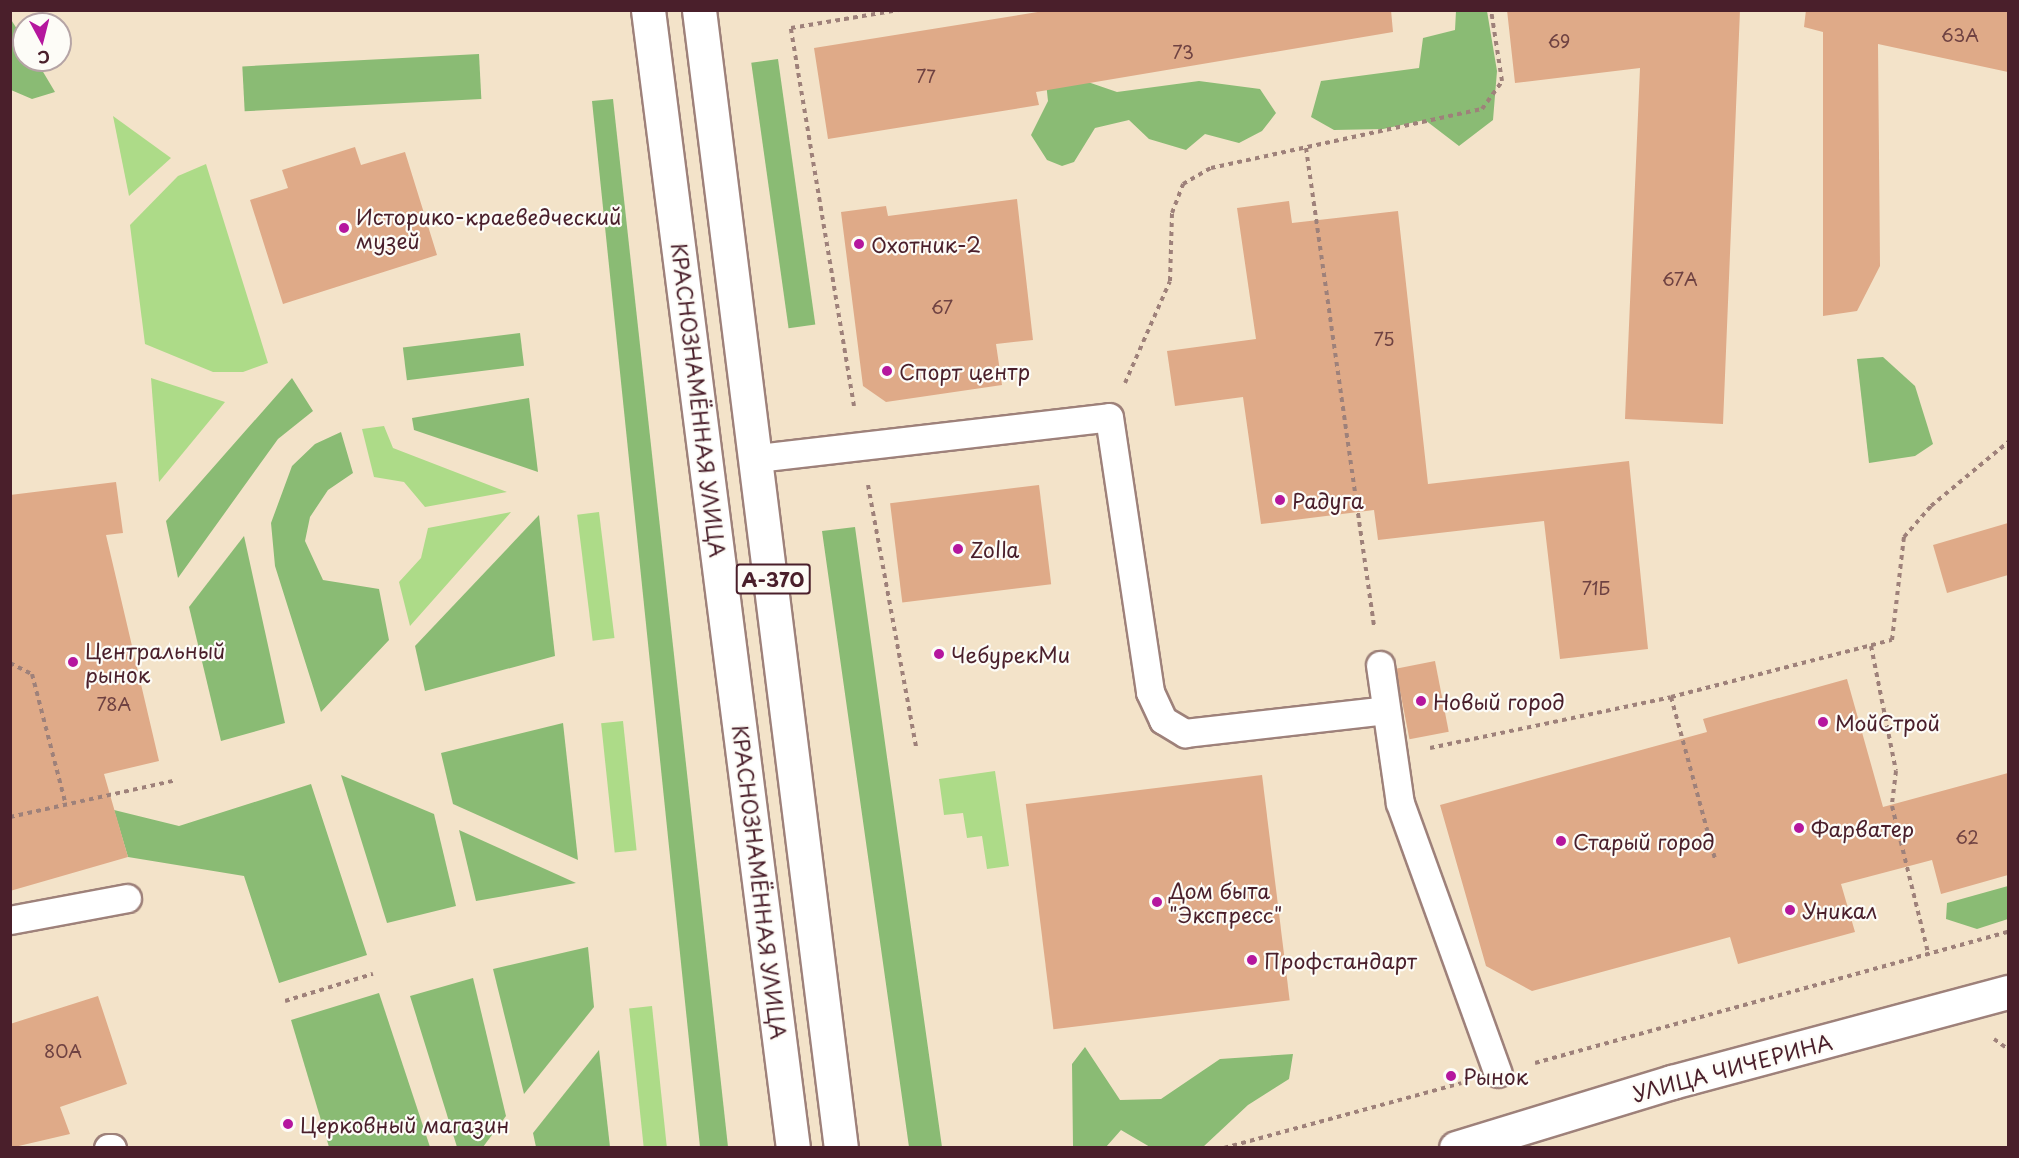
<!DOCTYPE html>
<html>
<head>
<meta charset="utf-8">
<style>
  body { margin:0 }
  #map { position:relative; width:2019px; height:1158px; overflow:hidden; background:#f3e3c9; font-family:"Playpen Sans",sans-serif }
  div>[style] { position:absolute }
  .green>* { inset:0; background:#addb88; transform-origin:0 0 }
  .forest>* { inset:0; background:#8abb74; transform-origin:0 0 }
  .building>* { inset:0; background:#dfaa88; transform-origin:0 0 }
  .path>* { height:4px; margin-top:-2px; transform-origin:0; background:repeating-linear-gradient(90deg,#9e817a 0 4.5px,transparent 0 9px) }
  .roads { filter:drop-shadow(2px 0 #9e817a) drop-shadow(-2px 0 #9e817a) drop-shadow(0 2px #9e817a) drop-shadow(0 -2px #9e817a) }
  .lane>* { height:27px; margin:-13.5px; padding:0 13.5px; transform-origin:13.5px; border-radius:13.5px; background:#fff }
  .secondary>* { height:33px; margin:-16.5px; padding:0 16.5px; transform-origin:16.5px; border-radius:16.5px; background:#fff }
  .highway>* { height:33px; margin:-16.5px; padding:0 16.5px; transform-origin:16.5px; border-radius:16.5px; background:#fff }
  .dots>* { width:16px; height:16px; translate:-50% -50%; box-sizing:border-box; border:3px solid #fdfcf7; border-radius:50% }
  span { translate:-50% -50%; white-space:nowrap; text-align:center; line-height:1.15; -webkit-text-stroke:4.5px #fdfcf7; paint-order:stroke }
  .number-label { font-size:18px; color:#6f4242 }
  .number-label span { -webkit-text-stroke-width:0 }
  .shield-label span { padding:2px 4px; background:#fdfcf7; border:2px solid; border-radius:4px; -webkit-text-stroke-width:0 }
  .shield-label { font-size:20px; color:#4a1f2b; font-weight:700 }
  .poi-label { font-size:21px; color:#4a1f2b }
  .left { translate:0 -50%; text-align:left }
  .street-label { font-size:21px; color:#4a1f2b }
  .frame { position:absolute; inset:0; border:12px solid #4a1f2b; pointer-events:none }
  .north { position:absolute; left:12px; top:12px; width:60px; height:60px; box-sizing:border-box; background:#fdfcf7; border:2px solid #b5a4a5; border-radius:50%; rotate:173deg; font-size:16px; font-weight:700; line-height:24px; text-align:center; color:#4a1f2b }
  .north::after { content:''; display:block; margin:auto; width:21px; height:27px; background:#b5179e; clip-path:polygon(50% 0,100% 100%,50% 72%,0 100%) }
</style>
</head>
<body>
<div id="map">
  <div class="green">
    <i style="clip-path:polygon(113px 116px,171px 158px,129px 196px)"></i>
    <i style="clip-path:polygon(206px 164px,268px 363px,243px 372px,213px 372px,145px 344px,130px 225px,178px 176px)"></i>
    <i style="clip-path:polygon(151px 378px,225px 402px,159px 482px)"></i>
    <i style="clip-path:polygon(384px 426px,393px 448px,507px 492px,425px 507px,404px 482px,374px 477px,362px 429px)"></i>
    <i style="clip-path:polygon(511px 512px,410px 626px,399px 582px,421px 558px,428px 528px)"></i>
    <i style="left:599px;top:512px;width:127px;height:22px;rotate:83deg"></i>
    <i style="left:623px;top:721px;width:130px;height:22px;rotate:84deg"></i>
    <i style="clip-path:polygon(995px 771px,1009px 866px,987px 869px,982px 836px,967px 838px,963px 813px,944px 815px,939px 779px)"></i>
    <i style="left:652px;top:1006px;width:142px;height:23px;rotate:84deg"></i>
  </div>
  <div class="forest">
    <i style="clip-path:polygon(1456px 11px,1487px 11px,1497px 71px,1493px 120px,1459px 146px,1425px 120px,1383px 129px,1334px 130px,1311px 117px,1321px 81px,1419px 68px,1423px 38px,1455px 30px)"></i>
    <i style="clip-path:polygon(10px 18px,24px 40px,24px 60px,36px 60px,55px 92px,32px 99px,11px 90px)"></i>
    <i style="left:479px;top:54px;width:45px;height:237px;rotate:87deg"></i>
    <i style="clip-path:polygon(1043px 55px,1082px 80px,1117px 92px,1199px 81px,1260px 89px,1276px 113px,1262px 131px,1239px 143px,1205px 134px,1186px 150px,1149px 139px,1129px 120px,1095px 128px,1074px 162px,1062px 166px,1047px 160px,1031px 135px,1048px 101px)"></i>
    <i style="left:778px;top:59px;width:268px;height:27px;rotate:82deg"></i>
    <i style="clip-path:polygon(613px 99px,728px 1147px,700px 1147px,592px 101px)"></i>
    <i style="left:520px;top:333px;width:33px;height:118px;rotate:83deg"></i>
    <i style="clip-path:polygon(1883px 357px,1915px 386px,1933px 444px,1915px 456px,1869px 463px,1857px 359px)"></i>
    <i style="clip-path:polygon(292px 378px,313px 411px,278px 439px,178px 578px,166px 521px)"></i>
    <i style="clip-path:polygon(529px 398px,538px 472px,414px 430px,412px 418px)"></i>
    <i style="clip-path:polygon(341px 432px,353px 473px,328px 490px,310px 517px,305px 541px,323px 580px,379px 589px,389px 640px,321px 712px,275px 566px,271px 523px,292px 466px,315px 444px)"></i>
    <i style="clip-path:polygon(539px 515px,555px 656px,425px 691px,415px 646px)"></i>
    <i style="clip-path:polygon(855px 527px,886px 750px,942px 1147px,909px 1147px,822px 531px)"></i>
    <i style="clip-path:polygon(244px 536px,285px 723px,221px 741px,189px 607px)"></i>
    <i style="clip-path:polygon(563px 723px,578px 860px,453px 804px,441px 753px)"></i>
    <i style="clip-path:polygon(341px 775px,434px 814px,456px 906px,387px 923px)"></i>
    <i style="clip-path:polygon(311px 784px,367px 955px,279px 983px,244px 876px,128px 857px,114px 810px,179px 826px)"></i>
    <i style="clip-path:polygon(459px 830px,576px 883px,476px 901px)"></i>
    <i style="clip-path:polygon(2008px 886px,2008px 919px,1977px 929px,1946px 919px,1947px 903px)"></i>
    <i style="clip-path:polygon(588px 947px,594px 1007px,524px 1094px,493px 969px)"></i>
    <i style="clip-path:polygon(473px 978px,506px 1116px,483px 1147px,457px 1147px,410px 996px)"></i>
    <i style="clip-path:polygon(379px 993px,430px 1147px,329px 1147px,291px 1020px)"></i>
    <i style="clip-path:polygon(1085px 1047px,1120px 1100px,1161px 1099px,1220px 1059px,1293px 1054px,1289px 1079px,1248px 1105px,1203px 1147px,1150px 1147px,1121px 1130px,1106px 1147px,1073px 1147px,1072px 1064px)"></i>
    <i style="clip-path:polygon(599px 1050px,610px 1147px,536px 1147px,533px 1133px)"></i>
  </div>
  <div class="building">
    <i style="clip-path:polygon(1050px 10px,1391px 10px,1393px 32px,1036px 92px,1039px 105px,828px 139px,814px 48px)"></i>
    <i style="clip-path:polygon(1507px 10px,1740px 10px,1723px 424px,1625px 419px,1640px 68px,1515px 83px)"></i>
    <i style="clip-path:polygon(1806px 10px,2008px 10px,2008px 72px,1878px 44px,1880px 266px,1857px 311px,1823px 316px,1823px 32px,1804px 27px)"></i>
    <i style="clip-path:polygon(355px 147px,361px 165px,405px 152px,437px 255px,283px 304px,250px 200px,288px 188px,282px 170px)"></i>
    <i style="clip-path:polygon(1017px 199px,1033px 340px,996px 344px,1002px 385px,886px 402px,863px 386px,841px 212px,886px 206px,888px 216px)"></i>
    <i style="clip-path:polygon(1289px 201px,1292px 223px,1398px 211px,1428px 484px,1629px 461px,1648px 649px,1560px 659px,1544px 521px,1378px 540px,1374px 510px,1261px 524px,1243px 397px,1175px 406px,1167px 351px,1256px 339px,1237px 208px)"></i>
    <i style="clip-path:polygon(116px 482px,123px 533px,106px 535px,159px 761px,104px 774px,128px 857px,10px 891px,10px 495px)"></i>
    <i style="left:1039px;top:485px;width:100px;height:150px;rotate:83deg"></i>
    <i style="clip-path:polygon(2008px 523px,2008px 575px,1947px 593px,1933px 545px)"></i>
    <i style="left:1435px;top:661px;width:72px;height:40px;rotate:79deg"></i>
    <i style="clip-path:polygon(1847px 679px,1883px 807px,2008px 773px,2008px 875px,1941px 894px,1932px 860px,1841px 884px,1855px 932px,1738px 964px,1730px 937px,1532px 991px,1486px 966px,1440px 805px,1707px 732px,1703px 719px)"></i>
    <i style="left:1262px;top:775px;width:227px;height:238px;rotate:83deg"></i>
    <i style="clip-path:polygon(98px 996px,127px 1084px,60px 1107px,70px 1134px,10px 1148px,10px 1024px)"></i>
  </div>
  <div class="path">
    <i style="left:1306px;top:148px;width:483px;rotate:81.9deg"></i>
    <i style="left:1125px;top:383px;width:111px;rotate:-66.2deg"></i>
    <i style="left:1170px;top:281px;width:68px;rotate:-88.3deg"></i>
    <i style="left:1172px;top:213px;width:31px;rotate:-69deg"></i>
    <i style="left:1183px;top:184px;width:32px;rotate:-30deg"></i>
    <i style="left:1211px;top:168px;width:277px;rotate:-12.3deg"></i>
    <i style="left:1482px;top:109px;width:34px;rotate:-54deg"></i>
    <i style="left:1502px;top:81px;width:72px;rotate:-98.8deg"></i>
    <i style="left:854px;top:406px;width:383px;rotate:-99.5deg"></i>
    <i style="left:791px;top:28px;width:109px;rotate:-9.5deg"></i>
    <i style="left:868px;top:485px;width:266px;rotate:79.6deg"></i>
    <i style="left:1871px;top:646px;width:127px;rotate:78.7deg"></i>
    <i style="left:1896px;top:771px;width:35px;rotate:97deg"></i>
    <i style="left:1892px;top:806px;width:151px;rotate:76.2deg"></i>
    <i style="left:10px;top:663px;width:25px;rotate:27deg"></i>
    <i style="left:32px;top:674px;width:132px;rotate:75.5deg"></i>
    <i style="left:1671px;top:697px;width:168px;rotate:74.8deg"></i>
    <i style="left:1430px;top:748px;width:246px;rotate:-11.9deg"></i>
    <i style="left:1671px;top:697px;width:228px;rotate:-14.5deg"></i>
    <i style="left:1892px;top:640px;width:104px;rotate:-83.4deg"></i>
    <i style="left:1904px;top:537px;width:41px;rotate:-48.9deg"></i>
    <i style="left:1931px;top:506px;width:100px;rotate:-39.7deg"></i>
    <i style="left:10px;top:817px;width:167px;rotate:-12.5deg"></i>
    <i style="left:285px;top:1001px;width:92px;rotate:-17.1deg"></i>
    <i style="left:1994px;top:1039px;width:17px;rotate:36deg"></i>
    <i style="left:1535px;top:1063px;width:491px;rotate:-15.5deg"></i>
    <i style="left:1224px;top:1148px;width:246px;rotate:-15.3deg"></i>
  </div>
  <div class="roads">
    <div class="lane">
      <i style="left:757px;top:458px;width:354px;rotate:-6.6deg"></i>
      <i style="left:1109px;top:417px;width:278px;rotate:81.5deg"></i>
      <i style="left:1150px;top:692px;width:31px;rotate:65deg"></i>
      <i style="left:1163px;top:720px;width:26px;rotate:31deg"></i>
      <i style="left:1185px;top:733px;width:202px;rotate:-6.5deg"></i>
      <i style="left:1380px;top:665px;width:139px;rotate:81.8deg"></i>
      <i style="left:1400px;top:803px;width:287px;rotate:70.1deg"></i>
      <i style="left:10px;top:920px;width:119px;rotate:-10.6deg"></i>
      <i style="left:108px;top:1148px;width:4px"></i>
    </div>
    <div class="secondary">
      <i style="left:1456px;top:1148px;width:226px;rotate:-17deg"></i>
      <i style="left:1672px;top:1082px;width:348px;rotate:-15deg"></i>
    </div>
    <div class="highway">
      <i style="left:648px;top:10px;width:1147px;rotate:82.74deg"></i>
      <i style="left:699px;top:10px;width:1147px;rotate:82.89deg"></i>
    </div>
  </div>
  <div class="dots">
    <i style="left:344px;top:228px;background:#b5179e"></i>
    <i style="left:859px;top:244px;background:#b5179e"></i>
    <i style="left:887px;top:371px;background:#b5179e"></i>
    <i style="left:1280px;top:500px;background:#b5179e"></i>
    <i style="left:958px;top:549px;background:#b5179e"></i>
    <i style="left:939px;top:654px;background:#b5179e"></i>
    <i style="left:73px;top:662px;background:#b5179e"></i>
    <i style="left:1421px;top:701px;background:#b5179e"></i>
    <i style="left:1823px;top:722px;background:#b5179e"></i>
    <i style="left:1799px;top:828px;background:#b5179e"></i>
    <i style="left:1561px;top:841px;background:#b5179e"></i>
    <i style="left:1157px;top:902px;background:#b5179e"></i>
    <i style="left:1790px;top:910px;background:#b5179e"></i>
    <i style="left:1252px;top:960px;background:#b5179e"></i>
    <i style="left:1451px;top:1076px;background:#b5179e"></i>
    <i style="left:288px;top:1124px;background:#b5179e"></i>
  </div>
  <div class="number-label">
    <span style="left:1960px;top:35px">63А</span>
    <span style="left:1559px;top:41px">69</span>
    <span style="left:1183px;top:52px">73</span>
    <span style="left:926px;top:76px">77</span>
    <span style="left:1680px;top:279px">67А</span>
    <span style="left:942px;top:307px">67</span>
    <span style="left:1384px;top:339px">75</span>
    <span style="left:1596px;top:588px">71Б</span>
    <span style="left:114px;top:704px">78А</span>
    <span style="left:1967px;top:837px">62</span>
    <span style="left:63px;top:1051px">80А</span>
  </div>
  <div class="shield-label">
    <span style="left:773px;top:579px">А-370</span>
  </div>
  <div class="poi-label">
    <span class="left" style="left:356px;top:228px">Историко-краеведческий<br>музей</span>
    <span class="left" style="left:871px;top:244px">Охотник-2</span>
    <span class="left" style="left:899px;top:371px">Спорт центр</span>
    <span class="left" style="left:1292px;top:500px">Радуга</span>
    <span class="left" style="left:970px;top:549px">Zolla</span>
    <span class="left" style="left:85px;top:662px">Центральный<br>рынок</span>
    <span class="left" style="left:951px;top:654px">ЧебурекМи</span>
    <span class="left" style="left:1433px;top:701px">Новый город</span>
    <span class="left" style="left:1835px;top:722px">МойСтрой</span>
    <span class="left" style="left:1811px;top:828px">Фарватер</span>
    <span class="left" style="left:1573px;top:841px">Старый город</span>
    <span class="left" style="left:1169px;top:902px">Дом быта<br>"Экспресс"</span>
    <span class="left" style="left:1802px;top:910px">Уникал</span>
    <span class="left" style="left:1264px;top:960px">Профстандарт</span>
    <span class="left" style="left:1463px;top:1076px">Рынок</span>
    <span class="left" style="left:300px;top:1124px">Церковный магазин</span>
  </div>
  <div class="street-label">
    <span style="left:699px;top:400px;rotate:83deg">КРАСНОЗНАМЁННАЯ УЛИЦА</span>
    <span style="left:760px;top:882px;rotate:83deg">КРАСНОЗНАМЁННАЯ УЛИЦА</span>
    <span style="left:1732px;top:1067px;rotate:-15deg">УЛИЦА ЧИЧЕРИНА</span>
  </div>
  <div class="frame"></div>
  <div class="north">С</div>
</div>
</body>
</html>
